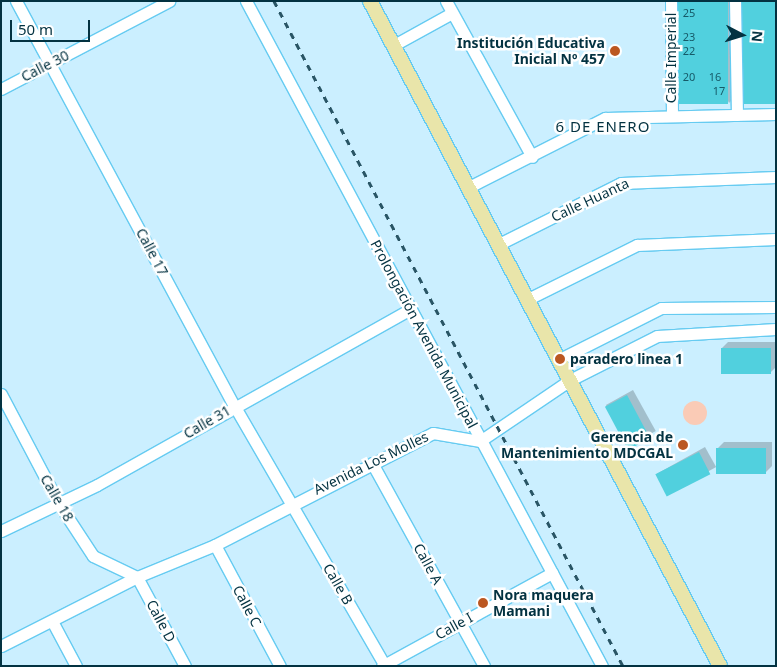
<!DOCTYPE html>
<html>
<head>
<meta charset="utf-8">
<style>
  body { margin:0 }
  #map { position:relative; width:777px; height:667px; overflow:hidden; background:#cbefff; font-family:"Noto Sans",sans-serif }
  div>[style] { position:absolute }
  .green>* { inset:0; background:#facbb6 }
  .round { border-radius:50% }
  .shadow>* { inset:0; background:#0003; transform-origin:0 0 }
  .building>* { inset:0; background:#51d0de; transform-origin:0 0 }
  .roads { filter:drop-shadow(1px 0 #66cbf1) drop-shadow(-1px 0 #66cbf1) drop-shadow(0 1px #66cbf1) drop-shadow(0 -1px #66cbf1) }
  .minor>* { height:11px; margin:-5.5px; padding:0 5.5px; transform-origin:5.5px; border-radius:5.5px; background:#fff }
  .major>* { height:14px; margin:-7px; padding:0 7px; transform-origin:7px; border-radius:7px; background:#e9e5aa }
  .rail>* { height:3px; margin-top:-1.5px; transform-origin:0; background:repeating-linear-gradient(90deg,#295565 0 6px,transparent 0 12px) }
  .dots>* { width:14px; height:14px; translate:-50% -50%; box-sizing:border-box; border:2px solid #fff; border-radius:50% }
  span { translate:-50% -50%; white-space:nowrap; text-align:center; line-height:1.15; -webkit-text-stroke:5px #fff; paint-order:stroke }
  .number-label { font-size:11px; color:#165a68 }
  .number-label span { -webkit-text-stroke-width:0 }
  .poi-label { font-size:14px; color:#033241; font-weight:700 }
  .right { translate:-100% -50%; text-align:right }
  .left { translate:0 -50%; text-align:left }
  .street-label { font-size:14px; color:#033241 }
  .neighbourhood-label { font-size:15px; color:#033241; letter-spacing:1px }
  .frame { position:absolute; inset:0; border:2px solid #033241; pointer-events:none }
  .north { position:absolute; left:717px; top:10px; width:50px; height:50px; -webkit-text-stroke:4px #fff; paint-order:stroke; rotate:95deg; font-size:14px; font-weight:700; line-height:20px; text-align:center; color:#033241 }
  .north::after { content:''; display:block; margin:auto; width:18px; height:22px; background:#033241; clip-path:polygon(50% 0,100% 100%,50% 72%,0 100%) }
  .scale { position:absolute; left:10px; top:20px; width:80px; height:22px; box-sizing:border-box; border:2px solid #033241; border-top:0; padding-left:6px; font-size:15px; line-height:18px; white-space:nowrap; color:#033241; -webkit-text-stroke:4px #fff; paint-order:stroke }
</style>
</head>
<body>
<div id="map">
  <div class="green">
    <i class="round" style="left:683px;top:401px;width:24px;height:24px"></i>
  </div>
  <div class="shadow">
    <i style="clip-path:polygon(679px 1px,731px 1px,733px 99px,729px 103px)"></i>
    <i style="clip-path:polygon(728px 342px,776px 342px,776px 367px,770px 373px,722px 348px)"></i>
    <i style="left:633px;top:390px;width:47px;height:31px;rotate:61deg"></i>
    <i style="clip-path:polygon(724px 442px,772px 442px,772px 466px,766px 472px,718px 448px)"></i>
    <i style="left:705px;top:447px;width:23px;height:55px;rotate:61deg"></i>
  </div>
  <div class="building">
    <i style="left:678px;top:1px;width:50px;height:103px"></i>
    <i style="left:742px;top:1px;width:34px;height:103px"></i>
    <i style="left:721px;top:348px;width:50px;height:26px"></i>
    <i style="left:627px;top:395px;width:49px;height:25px;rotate:62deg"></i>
    <i style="left:716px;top:448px;width:50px;height:26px"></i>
    <i style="left:699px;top:452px;width:25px;height:49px;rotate:63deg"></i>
  </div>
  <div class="roads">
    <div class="minor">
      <i style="left:16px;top:1px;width:461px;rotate:61.7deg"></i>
      <i style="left:235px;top:407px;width:299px;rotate:59.9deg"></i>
      <i style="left:246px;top:1px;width:754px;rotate:61.84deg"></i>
      <i style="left:446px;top:1px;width:178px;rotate:61.1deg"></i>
      <i style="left:671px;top:1px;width:114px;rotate:89.5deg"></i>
      <i style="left:735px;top:1px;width:114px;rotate:89deg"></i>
      <i style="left:394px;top:45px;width:66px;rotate:-28.9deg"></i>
      <i style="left:1px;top:89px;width:190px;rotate:-27.6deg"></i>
      <i style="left:469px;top:187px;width:153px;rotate:-26.9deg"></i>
      <i style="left:605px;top:118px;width:171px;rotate:-1.3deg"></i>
      <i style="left:499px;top:244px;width:136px;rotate:-26.6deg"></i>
      <i style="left:621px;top:183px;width:155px;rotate:-2.2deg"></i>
      <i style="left:528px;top:299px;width:122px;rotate:-26.4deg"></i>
      <i style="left:637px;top:245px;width:139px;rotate:-2.5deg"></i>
      <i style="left:560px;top:359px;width:113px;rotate:-26.8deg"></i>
      <i style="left:661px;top:308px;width:115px;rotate:-0.5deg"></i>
      <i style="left:1px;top:394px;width:124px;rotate:62.2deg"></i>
      <i style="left:59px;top:504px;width:62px;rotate:56.8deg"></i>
      <i style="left:93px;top:556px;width:49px;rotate:25.5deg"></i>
      <i style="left:137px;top:577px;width:101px;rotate:61.7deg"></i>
      <i style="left:372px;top:463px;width:232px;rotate:61.1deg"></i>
      <i style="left:1px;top:531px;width:106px;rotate:-25.6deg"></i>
      <i style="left:97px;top:485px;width:360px;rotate:-29.3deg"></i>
      <i style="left:215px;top:545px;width:137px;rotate:61.8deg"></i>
      <i style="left:52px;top:621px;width:51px;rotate:61.9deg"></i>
      <i style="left:1px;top:646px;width:153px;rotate:-26.9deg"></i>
      <i style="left:137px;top:577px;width:84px;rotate:-22.3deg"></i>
      <i style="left:215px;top:545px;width:245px;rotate:-27.2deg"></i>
      <i style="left:433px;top:433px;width:48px;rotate:9.7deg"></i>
      <i style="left:480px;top:441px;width:109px;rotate:-34.1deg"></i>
      <i style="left:570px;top:380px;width:97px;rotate:-26.8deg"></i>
      <i style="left:657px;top:336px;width:119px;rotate:-3.4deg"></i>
      <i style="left:382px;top:666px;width:194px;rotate:-28.7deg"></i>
    </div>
    <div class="major">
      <i style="left:370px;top:1px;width:751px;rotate:62.24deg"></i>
    </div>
  </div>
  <div class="rail">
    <i style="left:274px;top:1px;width:751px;rotate:62.31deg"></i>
  </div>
  <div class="dots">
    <i style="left:615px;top:51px;background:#bb5721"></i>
    <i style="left:560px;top:359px;background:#bb5721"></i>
    <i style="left:683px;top:445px;background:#bb5721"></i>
    <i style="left:483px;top:603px;background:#bb5721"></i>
  </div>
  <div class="number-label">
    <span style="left:689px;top:13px">25</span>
    <span style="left:689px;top:37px">23</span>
    <span style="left:689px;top:51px">22</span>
    <span style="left:689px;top:77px">20</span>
    <span style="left:715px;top:77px">16</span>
    <span style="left:719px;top:91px">17</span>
  </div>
  <div class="poi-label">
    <span class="right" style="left:605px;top:51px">Institución Educativa<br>Inicial Nº 457</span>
    <span class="left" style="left:570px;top:359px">paradero linea 1</span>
    <span class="right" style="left:673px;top:445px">Gerencia de<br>Mantenimiento MDCGAL</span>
    <span class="left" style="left:493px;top:603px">Nora maquera<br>Mamani</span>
  </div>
  <div class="street-label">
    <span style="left:671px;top:58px;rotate:-90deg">Calle Imperial</span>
    <span style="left:45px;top:66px;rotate:-27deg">Calle 30</span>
    <span style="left:590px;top:200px;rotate:-25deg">Calle Huanta</span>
    <span style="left:152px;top:252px;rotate:62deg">Calle 17</span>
    <span style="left:424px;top:334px;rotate:62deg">Prolongación Avenida Municipal</span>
    <span style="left:207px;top:422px;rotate:-30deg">Calle 31</span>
    <span style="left:371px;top:463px;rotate:-26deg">Avenida Los Molles</span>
    <span style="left:57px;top:498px;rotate:60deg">Calle 18</span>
    <span style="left:428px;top:564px;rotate:61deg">Calle A</span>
    <span style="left:338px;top:584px;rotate:60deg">Calle B</span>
    <span style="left:247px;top:606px;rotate:62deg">Calle C</span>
    <span style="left:161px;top:621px;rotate:62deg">Calle D</span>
    <span style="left:454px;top:626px;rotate:-29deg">Calle I</span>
  </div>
  <div class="neighbourhood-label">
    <span style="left:603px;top:127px">6 DE ENERO</span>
  </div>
  <div class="frame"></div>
  <div class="north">N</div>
  <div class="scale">50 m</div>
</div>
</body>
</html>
